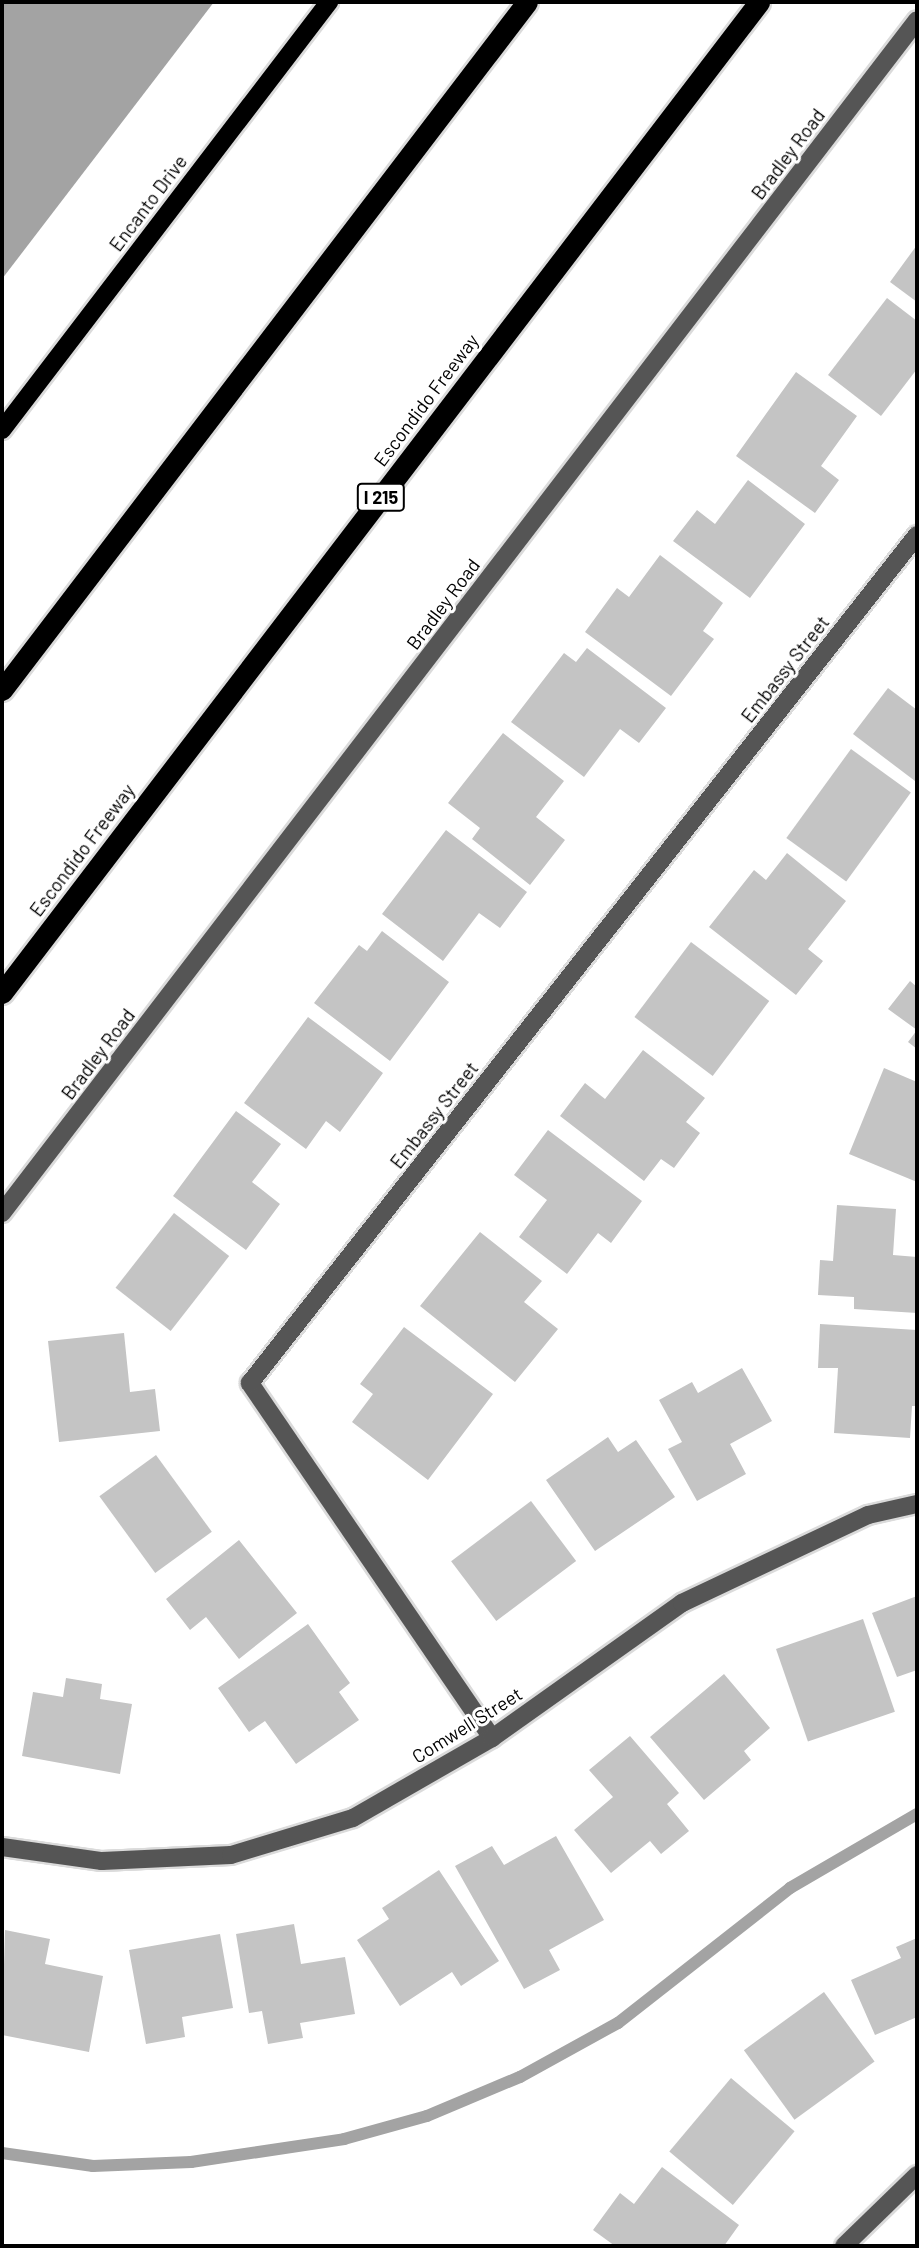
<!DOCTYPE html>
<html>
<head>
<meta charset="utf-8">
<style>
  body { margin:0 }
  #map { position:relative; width:919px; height:2248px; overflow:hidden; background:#fff; font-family:Barlow,sans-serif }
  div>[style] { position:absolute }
  .water>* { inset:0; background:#a3a3a3 }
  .stream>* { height:12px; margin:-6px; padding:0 6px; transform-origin:6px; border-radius:6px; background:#a3a3a3 }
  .building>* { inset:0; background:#c4c4c4; transform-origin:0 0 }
  .roads { filter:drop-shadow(2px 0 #dbdbdb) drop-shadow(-2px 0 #dbdbdb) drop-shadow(0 2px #dbdbdb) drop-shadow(0 -2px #dbdbdb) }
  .minor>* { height:18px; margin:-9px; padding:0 9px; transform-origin:9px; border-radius:9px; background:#555 }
  .major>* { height:18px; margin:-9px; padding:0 9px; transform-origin:9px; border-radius:9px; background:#000 }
  .highway>* { height:21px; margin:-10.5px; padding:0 10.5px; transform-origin:10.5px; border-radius:10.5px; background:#000 }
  span { translate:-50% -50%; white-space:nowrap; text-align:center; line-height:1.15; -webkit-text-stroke:6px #fff; paint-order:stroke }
  .shield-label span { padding:2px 5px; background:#fff; border:2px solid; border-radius:5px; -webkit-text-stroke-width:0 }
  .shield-label { font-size:18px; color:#000; font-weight:700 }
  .street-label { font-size:19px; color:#000 }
  .frame { position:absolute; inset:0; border:4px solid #000; pointer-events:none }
</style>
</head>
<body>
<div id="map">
  <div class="water">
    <i style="clip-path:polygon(2px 2px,214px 2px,2px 279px)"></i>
  </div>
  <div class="stream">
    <i style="left:2px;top:2153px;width:92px;rotate:8.1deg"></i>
    <i style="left:93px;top:2166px;width:98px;rotate:-2.3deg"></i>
    <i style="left:191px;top:2162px;width:155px;rotate:-8.5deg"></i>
    <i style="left:344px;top:2139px;width:86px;rotate:-15.5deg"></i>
    <i style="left:427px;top:2116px;width:101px;rotate:-22.8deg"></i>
    <i style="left:520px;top:2077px;width:112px;rotate:-28.9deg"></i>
    <i style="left:618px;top:2023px;width:219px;rotate:-38.1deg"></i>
    <i style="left:790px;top:1888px;width:147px;rotate:-30.2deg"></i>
  </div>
  <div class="building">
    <i style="clip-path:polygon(917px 245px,917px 302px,890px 282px)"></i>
    <i style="clip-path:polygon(887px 298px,917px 321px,917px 369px,881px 416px,828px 375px)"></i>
    <i style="clip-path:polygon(796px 372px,857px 416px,821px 466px,839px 480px,815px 513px,736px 456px)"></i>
    <i style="clip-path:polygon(748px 480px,805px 524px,750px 598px,673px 541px,697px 510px,715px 524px)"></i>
    <i style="clip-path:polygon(660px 555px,723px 603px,703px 631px,714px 639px,671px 696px,585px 632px,617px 588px,629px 597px)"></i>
    <i style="clip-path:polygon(587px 648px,666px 708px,639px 743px,620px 729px,584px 777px,511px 722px,564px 653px,576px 662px)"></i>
    <i style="clip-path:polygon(888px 688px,917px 710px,915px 781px,853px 734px)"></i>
    <i style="clip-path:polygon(503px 733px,564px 781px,536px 817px,565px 840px,530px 885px,472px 839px,480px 828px,448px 803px)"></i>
    <i style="left:851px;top:749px;width:74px;height:110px;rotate:36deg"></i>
    <i style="clip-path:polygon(446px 830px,527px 892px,500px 928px,479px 913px,443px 961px,382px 914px)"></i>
    <i style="clip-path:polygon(787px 853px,846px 901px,808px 949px,823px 961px,796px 995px,709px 927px,754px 870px,766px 880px)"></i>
    <i style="clip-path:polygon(382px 931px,449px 982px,390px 1061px,314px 1003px,359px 945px,367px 951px)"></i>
    <i style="left:691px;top:942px;width:98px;height:94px;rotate:37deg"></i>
    <i style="clip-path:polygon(910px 981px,917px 987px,917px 1049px,908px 1042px,917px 1030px,888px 1009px)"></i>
    <i style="clip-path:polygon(308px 1017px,383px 1073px,340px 1132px,326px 1121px,306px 1149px,244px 1103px)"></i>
    <i style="clip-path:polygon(643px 1050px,705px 1098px,686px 1122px,700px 1133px,674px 1168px,661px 1159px,644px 1181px,560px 1116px,585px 1083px,605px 1099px)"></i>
    <i style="clip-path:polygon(884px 1068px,917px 1082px,917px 1182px,849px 1154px)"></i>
    <i style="clip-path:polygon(236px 1111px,281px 1144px,252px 1182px,280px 1204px,246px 1250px,173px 1196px)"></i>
    <i style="clip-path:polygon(548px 1130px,642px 1201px,611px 1243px,598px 1233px,567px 1274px,519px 1237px,547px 1200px,514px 1175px)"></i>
    <i style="clip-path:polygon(837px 1205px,896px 1209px,893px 1255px,917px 1257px,917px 1313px,854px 1309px,854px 1297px,818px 1295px,820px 1260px,833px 1261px)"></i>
    <i style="left:174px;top:1213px;width:70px;height:95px;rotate:38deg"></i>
    <i style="clip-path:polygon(480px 1232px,542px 1281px,524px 1302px,558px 1329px,515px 1382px,420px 1306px)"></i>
    <i style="clip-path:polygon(820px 1324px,917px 1330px,917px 1406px,912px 1406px,910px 1438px,834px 1433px,838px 1368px,818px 1368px)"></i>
    <i style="clip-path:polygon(404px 1327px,493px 1394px,428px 1480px,352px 1422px,373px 1394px,360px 1384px)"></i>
    <i style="clip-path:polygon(124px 1333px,130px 1392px,155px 1389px,160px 1431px,59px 1442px,48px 1341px)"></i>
    <i style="clip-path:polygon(742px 1368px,772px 1421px,730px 1444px,746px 1474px,697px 1501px,668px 1449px,682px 1442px,659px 1400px,692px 1382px,698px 1393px)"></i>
    <i style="clip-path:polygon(608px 1437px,618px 1452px,636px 1440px,675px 1497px,595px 1551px,546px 1480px)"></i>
    <i style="left:156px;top:1455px;width:95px;height:70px;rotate:54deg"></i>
    <i style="left:531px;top:1501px;width:75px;height:100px;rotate:53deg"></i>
    <i style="clip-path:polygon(239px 1540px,297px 1613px,239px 1659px,206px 1617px,190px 1630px,166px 1599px)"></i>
    <i style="clip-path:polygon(917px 1596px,917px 1670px,897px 1677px,872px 1613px)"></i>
    <i style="left:863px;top:1619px;width:98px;height:92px;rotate:71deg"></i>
    <i style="clip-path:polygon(308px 1624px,350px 1683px,339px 1692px,359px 1720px,296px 1764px,265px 1721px,249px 1732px,218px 1688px)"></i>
    <i style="clip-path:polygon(724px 1674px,770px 1728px,744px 1751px,751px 1760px,704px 1800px,650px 1737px)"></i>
    <i style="clip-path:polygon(66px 1678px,102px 1684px,100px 1699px,132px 1704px,120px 1774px,22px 1756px,33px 1692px,63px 1697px)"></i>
    <i style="clip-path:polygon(630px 1736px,679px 1793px,667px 1804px,689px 1831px,661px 1854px,650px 1841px,611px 1873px,574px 1830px,613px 1797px,589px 1770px)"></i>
    <i style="clip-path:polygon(556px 1836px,604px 1920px,549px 1950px,560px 1970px,524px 1989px,455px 1866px,492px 1846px,504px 1865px)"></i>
    <i style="clip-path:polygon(439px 1870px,499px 1961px,461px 1986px,452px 1972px,400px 2006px,357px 1940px,389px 1919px,382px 1908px)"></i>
    <i style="clip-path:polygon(294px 1924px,301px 1964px,345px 1957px,355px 2014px,300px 2023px,303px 2038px,268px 2044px,262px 2011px,249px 2013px,236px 1934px)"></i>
    <i style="clip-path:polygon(5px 1930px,50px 1939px,45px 1964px,103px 1976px,89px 2052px,2px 2035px)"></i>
    <i style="clip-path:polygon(220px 1934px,233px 2008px,182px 2017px,185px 2037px,146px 2044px,129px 1950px)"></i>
    <i style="clip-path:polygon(917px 1938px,917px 2017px,875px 2035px,851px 1980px,901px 1958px,896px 1947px)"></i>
    <i style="left:824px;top:1992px;width:86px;height:99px;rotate:54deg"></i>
    <i style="left:731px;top:2078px;width:83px;height:96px;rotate:40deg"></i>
    <i style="clip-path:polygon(662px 2167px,739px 2225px,724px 2246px,615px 2246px,593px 2230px,620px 2193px,634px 2204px)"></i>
  </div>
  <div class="roads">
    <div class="minor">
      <i style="left:2px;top:1213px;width:1503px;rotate:-52.51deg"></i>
      <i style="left:492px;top:1738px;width:430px;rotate:-124.3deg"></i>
      <i style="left:250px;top:1383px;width:1079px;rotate:-51.81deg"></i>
      <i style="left:2px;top:1847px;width:101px;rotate:8deg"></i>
      <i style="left:102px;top:1861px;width:129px;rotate:-2.7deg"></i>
      <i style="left:231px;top:1855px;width:127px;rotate:-16.9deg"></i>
      <i style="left:353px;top:1818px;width:160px;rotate:-29.9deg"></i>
      <i style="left:492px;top:1738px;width:233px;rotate:-35.4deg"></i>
      <i style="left:682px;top:1603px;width:206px;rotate:-25.3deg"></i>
      <i style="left:868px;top:1515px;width:50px;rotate:-12.7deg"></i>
      <i style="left:844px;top:2246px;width:102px;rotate:-44.2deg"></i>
    </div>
    <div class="major">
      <i style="left:2px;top:430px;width:539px;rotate:-52.62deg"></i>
    </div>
    <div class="highway">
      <i style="left:2px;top:690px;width:865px;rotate:-52.65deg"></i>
      <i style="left:2px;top:993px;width:1247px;rotate:-52.62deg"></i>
    </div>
  </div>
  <div class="shield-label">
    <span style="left:381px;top:497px">I 215</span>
  </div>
  <div class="street-label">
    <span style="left:788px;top:154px;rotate:-53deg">Bradley Road</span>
    <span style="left:148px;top:203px;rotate:-53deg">Encanto Drive</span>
    <span style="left:426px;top:400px;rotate:-53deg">Escondido Freeway</span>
    <span style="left:443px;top:604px;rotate:-53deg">Bradley Road</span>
    <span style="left:785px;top:669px;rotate:-52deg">Embassy Street</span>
    <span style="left:82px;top:850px;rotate:-53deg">Escondido Freeway</span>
    <span style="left:98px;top:1054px;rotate:-53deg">Bradley Road</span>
    <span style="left:434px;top:1115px;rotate:-52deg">Embassy Street</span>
    <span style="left:467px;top:1725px;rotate:-32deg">Comwell Street</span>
  </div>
  <div class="frame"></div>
</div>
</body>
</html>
